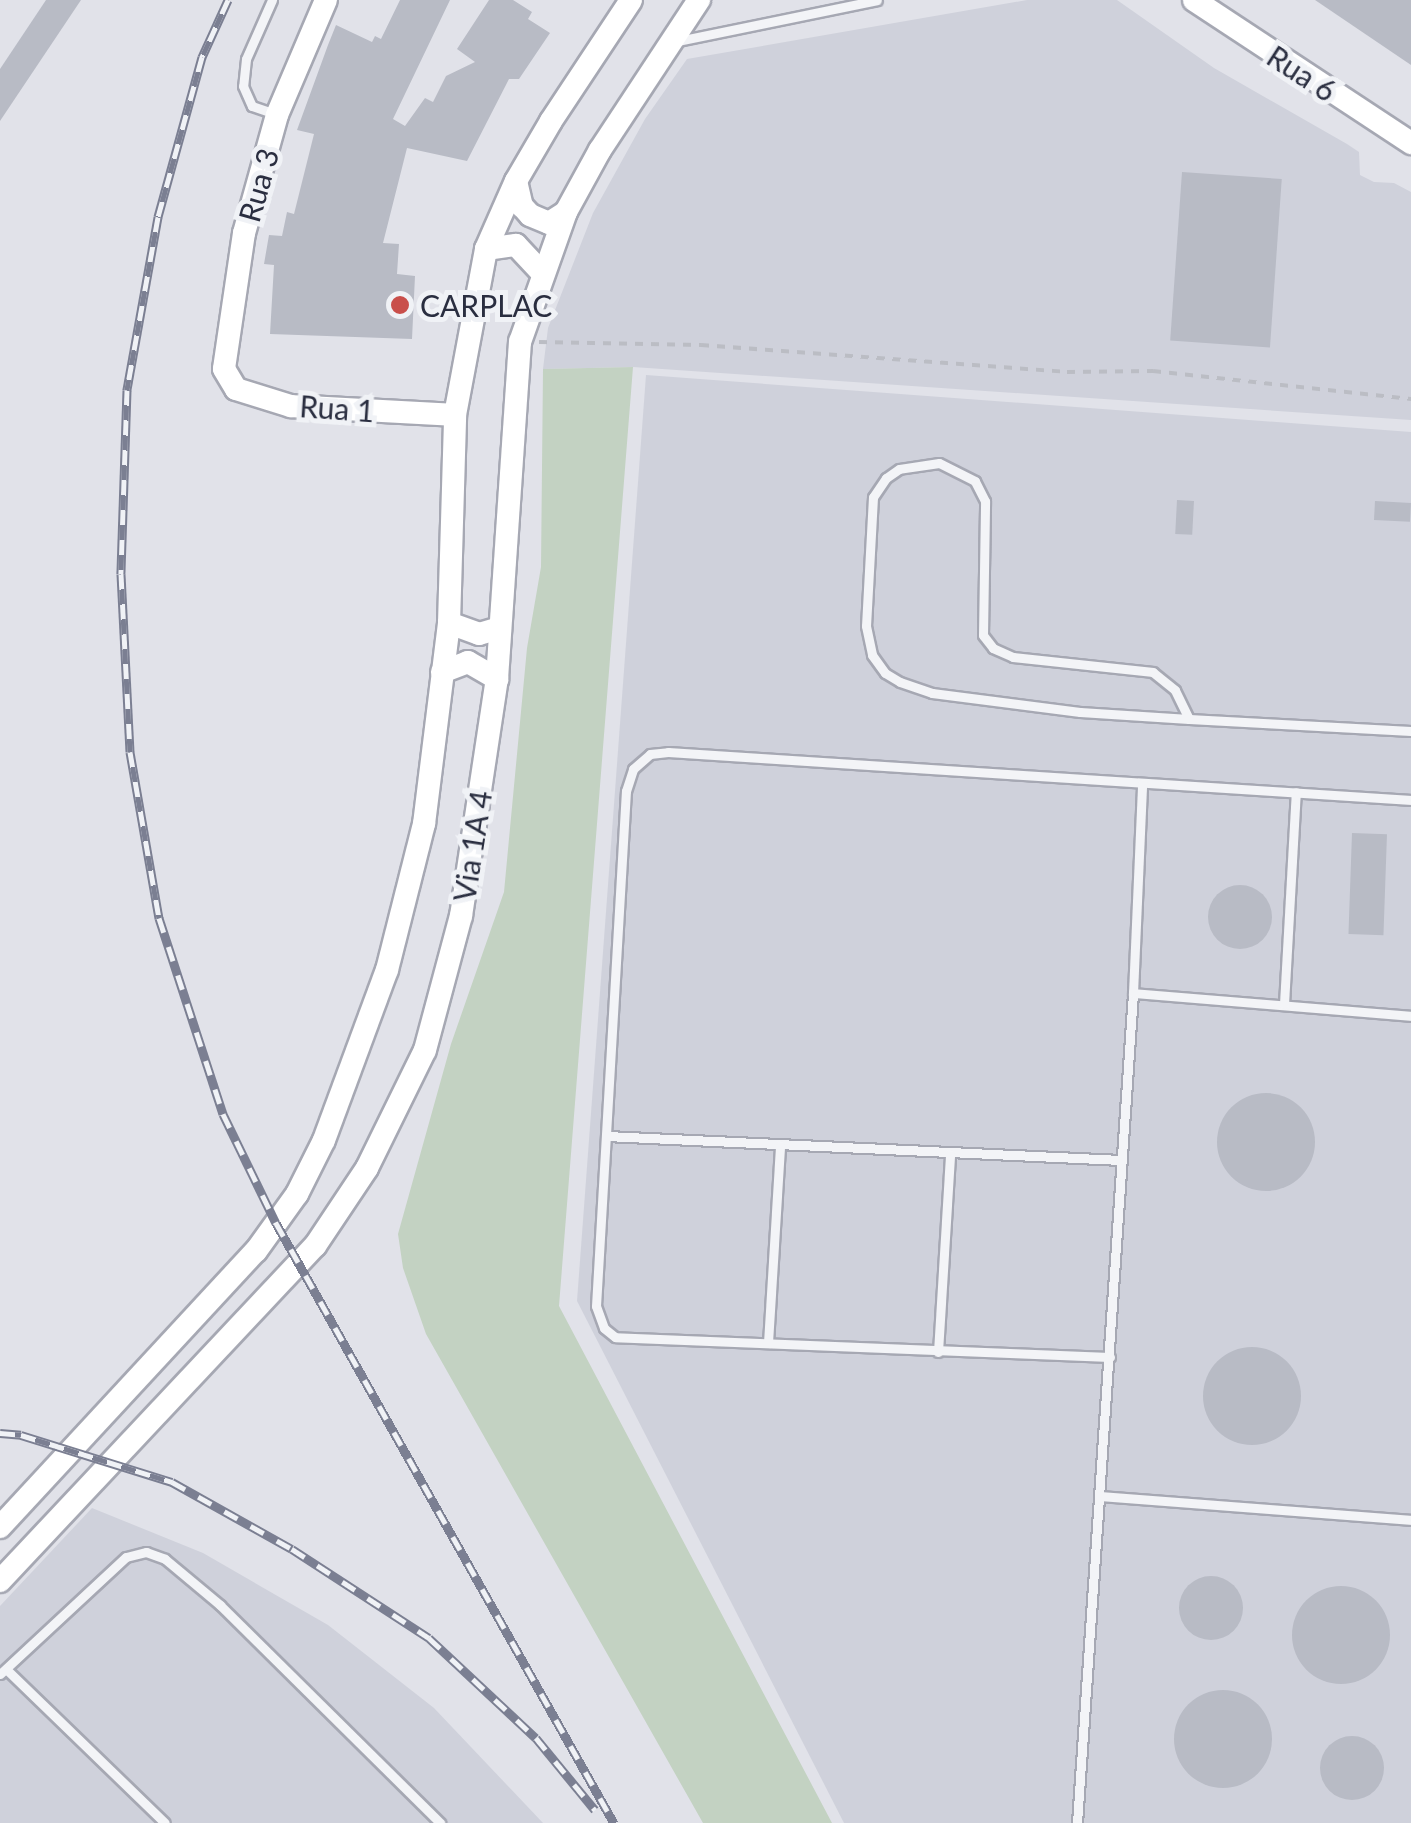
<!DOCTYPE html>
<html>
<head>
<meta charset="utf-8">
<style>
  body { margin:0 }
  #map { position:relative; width:1411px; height:1823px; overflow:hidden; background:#e1e2e9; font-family:Lato,sans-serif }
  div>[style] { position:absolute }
  .built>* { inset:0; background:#cfd1db }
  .green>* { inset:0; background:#c3d2c2 }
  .building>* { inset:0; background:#b8bbc5; transform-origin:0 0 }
  .round { border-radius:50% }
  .path>* { height:4px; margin-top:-2px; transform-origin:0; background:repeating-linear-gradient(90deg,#bbbdc4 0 8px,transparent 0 16px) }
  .roads { filter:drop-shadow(2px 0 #a6a8b3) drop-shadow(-2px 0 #a6a8b3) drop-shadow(0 2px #a6a8b3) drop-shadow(0 -2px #a6a8b3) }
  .lane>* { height:9px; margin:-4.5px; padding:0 4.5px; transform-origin:4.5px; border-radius:4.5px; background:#f3f4f7 }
  .secondary>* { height:22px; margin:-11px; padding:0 11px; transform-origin:11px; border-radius:11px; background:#fff }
  .rail>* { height:9px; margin-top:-4.5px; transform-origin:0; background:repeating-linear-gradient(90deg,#f0f2f6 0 15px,#7b7f92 0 30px); box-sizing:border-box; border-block:2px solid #7b7f92 }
  .dots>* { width:28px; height:28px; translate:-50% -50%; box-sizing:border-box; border:5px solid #f0f2f6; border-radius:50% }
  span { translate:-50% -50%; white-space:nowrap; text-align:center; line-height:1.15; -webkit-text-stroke:10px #f0f2f6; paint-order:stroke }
  .street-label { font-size:30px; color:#2a2e40 }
  .poi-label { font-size:30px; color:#2a2e40 }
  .left { translate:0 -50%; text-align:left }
</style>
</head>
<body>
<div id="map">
  <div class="built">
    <i style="clip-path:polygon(1027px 0,1117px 0,1214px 68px,1347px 144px,1359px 152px,1360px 175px,1374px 182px,1394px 183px,1411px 192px,1411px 420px,633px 367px,543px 369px,548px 328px,593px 213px,645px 119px,687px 59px)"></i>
    <i style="clip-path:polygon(646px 375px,1411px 432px,1411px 1823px,844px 1823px,577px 1301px)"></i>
    <i style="clip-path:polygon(92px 1508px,203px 1553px,328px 1625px,434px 1708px,543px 1823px,0 1823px,0 1606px)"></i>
  </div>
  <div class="green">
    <i style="clip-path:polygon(633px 367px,559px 1306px,832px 1823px,703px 1823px,426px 1334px,403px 1268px,398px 1234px,451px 1044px,504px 892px,527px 648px,541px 567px,543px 369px)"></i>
  </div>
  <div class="building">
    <i style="clip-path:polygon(46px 0,81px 0,0 121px,0 69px)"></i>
    <i style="clip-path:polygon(400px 0,450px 0,393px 119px,405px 126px,425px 98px,433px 102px,446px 76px,475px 62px,457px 49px,489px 0,513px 0,532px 12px,528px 19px,550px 33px,519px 79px,509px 79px,467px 161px,407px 148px,383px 243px,399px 244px,397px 274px,415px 276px,412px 339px,270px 334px,274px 265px,264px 264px,269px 235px,282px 236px,287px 212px,294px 214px,314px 134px,297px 130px,328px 45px,336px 25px,372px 42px,375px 36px,381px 39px)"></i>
    <i style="clip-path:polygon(1315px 0,1411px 0,1411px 65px)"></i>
    <i style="left:1182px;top:172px;width:100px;height:169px;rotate:4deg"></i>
    <i style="left:1177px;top:500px;width:17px;height:34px;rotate:3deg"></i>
    <i style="left:1375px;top:501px;width:36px;height:19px;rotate:3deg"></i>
    <i style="left:1352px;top:833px;width:35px;height:101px;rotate:2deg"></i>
    <i class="round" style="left:1208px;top:885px;width:64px;height:64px"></i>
    <i class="round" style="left:1217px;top:1093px;width:98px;height:98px"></i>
    <i class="round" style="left:1203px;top:1347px;width:98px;height:98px"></i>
    <i class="round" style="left:1179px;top:1576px;width:64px;height:64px"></i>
    <i class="round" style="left:1292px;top:1586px;width:98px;height:98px"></i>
    <i class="round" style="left:1174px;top:1690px;width:98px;height:98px"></i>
    <i class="round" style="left:1320px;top:1736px;width:64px;height:64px"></i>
  </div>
  <div class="path">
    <i style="left:539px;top:342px;width:162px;rotate:1.1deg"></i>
    <i style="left:701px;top:345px;width:367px;rotate:4.2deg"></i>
    <i style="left:1067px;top:372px;width:86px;rotate:-0.7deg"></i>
    <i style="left:1153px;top:371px;width:260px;rotate:6.2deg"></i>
  </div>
  <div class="roads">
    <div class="lane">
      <i style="left:272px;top:0;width:64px;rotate:113.8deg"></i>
      <i style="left:246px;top:59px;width:27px;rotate:96deg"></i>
      <i style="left:243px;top:86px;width:22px;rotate:66deg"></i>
      <i style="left:252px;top:106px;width:24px;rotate:19deg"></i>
      <i style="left:678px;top:41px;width:203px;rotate:-11.6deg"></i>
      <i style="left:1189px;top:719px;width:32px;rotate:-116deg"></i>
      <i style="left:1175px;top:690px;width:28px;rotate:-141deg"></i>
      <i style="left:1153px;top:672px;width:141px;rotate:-173.9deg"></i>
      <i style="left:1013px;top:657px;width:22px;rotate:-156deg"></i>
      <i style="left:993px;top:648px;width:16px;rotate:-128deg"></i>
      <i style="left:983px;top:635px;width:134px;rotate:-89.1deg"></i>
      <i style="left:985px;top:501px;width:22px;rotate:-117deg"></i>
      <i style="left:975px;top:481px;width:40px;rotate:-153.4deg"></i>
      <i style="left:939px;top:463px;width:40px;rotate:171.5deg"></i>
      <i style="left:899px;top:469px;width:16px;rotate:145deg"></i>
      <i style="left:886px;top:478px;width:23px;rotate:124deg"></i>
      <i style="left:873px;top:497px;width:129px;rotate:93.1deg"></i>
      <i style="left:866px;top:626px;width:30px;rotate:78deg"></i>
      <i style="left:872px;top:655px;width:22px;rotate:54deg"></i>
      <i style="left:885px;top:673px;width:17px;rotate:31deg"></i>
      <i style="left:900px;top:682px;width:34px;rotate:19deg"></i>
      <i style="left:932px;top:693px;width:149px;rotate:7.3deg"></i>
      <i style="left:1080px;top:712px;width:109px;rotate:3.7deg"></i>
      <i style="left:1189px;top:719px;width:222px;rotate:3.1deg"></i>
      <i style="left:1133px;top:993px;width:279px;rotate:4.7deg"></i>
      <i style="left:1284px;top:1004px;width:212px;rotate:-86.8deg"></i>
      <i style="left:606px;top:1136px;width:515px;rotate:2.67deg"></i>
      <i style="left:768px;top:1343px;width:198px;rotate:-86.5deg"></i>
      <i style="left:938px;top:1352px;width:198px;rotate:-86.5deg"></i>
      <i style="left:1110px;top:1357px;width:495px;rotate:-177.7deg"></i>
      <i style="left:615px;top:1337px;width:14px;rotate:-141deg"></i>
      <i style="left:604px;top:1328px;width:23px;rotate:-110deg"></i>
      <i style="left:596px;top:1306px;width:516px;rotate:-86.67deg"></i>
      <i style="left:626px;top:791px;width:23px;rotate:-72deg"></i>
      <i style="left:633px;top:769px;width:23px;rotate:-41deg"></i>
      <i style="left:650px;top:754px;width:18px;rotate:-6deg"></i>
      <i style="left:668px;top:752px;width:745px;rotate:3.7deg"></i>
      <i style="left:1101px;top:1496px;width:311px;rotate:4.4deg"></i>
      <i style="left:6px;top:1669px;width:221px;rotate:44.1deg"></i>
      <i style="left:0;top:1674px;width:172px;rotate:-42.9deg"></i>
      <i style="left:126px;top:1557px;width:21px;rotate:-14deg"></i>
      <i style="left:146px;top:1552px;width:20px;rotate:20deg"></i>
      <i style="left:165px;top:1559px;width:72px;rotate:39.9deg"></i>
      <i style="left:220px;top:1605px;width:310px;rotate:44.7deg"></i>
      <i style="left:1077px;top:1823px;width:832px;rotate:-86.14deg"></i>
      <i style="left:1133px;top:993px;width:210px;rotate:-87.5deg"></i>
    </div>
    <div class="secondary">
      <i style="left:326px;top:0;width:125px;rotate:113.1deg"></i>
      <i style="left:277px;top:115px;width:123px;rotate:105.6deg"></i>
      <i style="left:244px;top:233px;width:137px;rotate:98.4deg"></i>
      <i style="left:224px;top:369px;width:23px;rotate:59deg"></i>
      <i style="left:236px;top:389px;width:58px;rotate:17.2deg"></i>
      <i style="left:291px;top:406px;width:164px;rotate:3.1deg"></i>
      <i style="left:1194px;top:0;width:260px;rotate:33.4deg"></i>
      <i style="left:516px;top:181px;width:26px;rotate:77deg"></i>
      <i style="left:522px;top:206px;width:12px;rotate:48deg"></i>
      <i style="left:530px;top:215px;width:21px;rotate:23deg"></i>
      <i style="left:549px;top:223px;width:20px;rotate:-33deg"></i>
      <i style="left:486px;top:249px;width:30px;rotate:-8deg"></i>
      <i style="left:516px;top:245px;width:37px;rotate:47deg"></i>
      <i style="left:449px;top:623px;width:32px;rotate:20deg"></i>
      <i style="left:479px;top:634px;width:22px;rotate:-16deg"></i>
      <i style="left:442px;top:672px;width:28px;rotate:-21deg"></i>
      <i style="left:468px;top:662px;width:34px;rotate:30deg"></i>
      <i style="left:0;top:1527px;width:376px;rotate:-47.2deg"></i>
      <i style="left:256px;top:1251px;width:70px;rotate:-54.3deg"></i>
      <i style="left:297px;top:1194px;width:60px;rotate:-63.4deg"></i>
      <i style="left:324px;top:1140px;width:181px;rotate:-69.7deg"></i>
      <i style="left:387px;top:970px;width:151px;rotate:-75.8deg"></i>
      <i style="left:424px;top:824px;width:203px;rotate:-82.9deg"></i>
      <i style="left:449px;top:623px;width:208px;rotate:-88.3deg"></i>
      <i style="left:455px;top:415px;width:169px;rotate:-79.4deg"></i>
      <i style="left:486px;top:249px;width:74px;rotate:-66.2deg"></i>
      <i style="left:516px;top:181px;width:69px;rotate:-59.7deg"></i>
      <i style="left:551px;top:121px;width:145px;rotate:-56.5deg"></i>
      <i style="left:0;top:1581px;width:460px;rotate:-46.8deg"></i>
      <i style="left:315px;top:1246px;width:94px;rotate:-56.3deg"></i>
      <i style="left:367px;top:1168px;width:131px;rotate:-63.8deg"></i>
      <i style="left:425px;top:1050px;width:139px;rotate:-75deg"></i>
      <i style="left:461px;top:916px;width:240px;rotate:-81.4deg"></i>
      <i style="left:497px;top:679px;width:338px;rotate:-86.1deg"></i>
      <i style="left:520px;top:342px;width:138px;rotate:-70.5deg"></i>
      <i style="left:566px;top:212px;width:71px;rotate:-61.3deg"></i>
      <i style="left:600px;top:150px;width:180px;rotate:-56.6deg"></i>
    </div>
  </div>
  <div class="rail">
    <i style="left:228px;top:0;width:63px;rotate:114.5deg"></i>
    <i style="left:202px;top:57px;width:166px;rotate:105.4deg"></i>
    <i style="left:158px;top:217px;width:176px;rotate:100.2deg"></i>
    <i style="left:127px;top:390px;width:184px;rotate:91.9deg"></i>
    <i style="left:121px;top:574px;width:178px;rotate:87.1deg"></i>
    <i style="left:130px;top:752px;width:169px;rotate:80.1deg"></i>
    <i style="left:159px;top:918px;width:206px;rotate:71.9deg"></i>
    <i style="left:223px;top:1114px;width:121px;rotate:64.1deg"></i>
    <i style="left:276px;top:1223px;width:689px;rotate:60.61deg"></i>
    <i style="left:0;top:1433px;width:21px;rotate:5deg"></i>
    <i style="left:21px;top:1435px;width:158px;rotate:17.3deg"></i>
    <i style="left:172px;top:1482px;width:137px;rotate:29.2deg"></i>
    <i style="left:292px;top:1549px;width:163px;rotate:33deg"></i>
    <i style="left:429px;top:1638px;width:146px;rotate:43.1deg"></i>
    <i style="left:536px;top:1738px;width:93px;rotate:50.7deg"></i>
  </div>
  <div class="dots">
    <i style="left:400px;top:305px;background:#c94f4b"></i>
  </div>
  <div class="street-label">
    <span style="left:1302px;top:73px;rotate:33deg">Rua 6</span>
    <span style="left:258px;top:185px;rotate:-74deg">Rua 3</span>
    <span style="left:337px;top:408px;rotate:4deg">Rua 1</span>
    <span style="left:472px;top:846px;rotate:-81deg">Via 1A 4</span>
  </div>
  <div class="poi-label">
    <span class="left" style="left:420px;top:305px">CARPLAC</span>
  </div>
</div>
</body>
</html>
